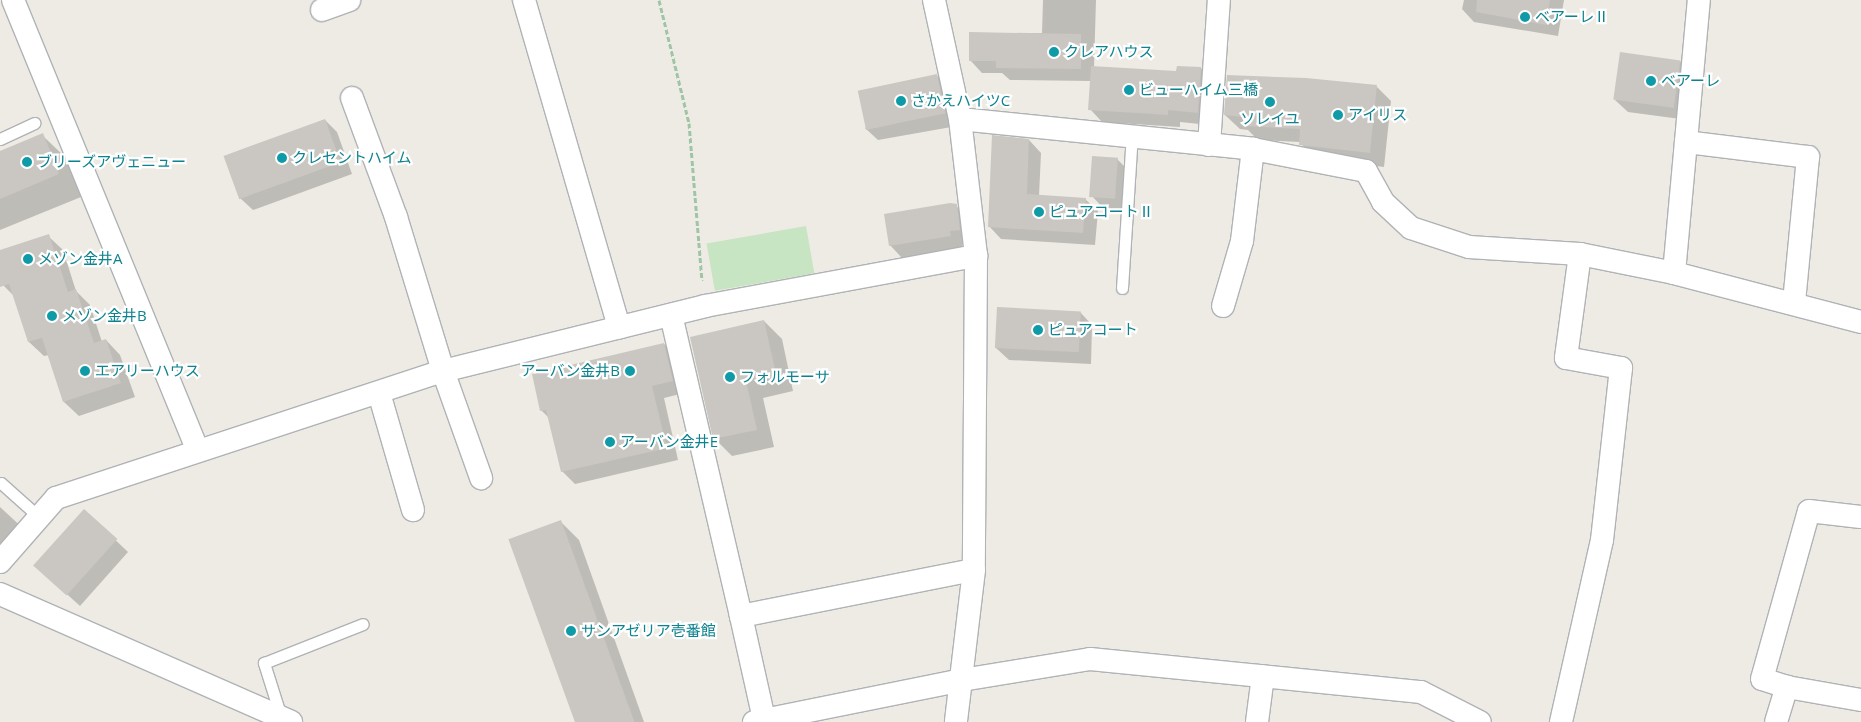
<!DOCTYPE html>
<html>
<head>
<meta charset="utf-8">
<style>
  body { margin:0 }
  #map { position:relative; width:1861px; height:722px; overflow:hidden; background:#eeebe5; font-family:"Open Sans","Noto Sans JP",sans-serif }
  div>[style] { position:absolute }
  .green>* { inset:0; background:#c7e4c3; transform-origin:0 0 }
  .shadow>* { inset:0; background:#0003 }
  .building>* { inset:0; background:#cac6c1; transform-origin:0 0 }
  .path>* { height:3px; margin-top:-1.5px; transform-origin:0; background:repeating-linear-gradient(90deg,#9ec6a6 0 5px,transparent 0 7.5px) }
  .roads { filter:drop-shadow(1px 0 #b0b3b6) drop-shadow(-1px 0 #b0b3b6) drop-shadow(0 1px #b0b3b6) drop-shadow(0 -1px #b0b3b6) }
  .service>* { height:11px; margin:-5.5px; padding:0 5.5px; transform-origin:5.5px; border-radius:5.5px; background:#fff }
  .minor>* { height:22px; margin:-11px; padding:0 11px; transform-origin:11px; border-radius:11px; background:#fff }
  .dots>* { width:14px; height:14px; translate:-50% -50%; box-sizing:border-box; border:2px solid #fff; border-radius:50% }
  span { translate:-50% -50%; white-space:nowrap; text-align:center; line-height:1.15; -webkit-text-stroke:4.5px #fff; paint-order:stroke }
  .culture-label { font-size:15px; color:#0d838f }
  .left { translate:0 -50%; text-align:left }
  .right { translate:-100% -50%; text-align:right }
</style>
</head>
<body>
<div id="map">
  <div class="green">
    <i style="left:806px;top:226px;width:48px;height:101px;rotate:80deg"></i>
  </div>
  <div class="shadow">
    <i style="clip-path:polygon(1043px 0,1096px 0,1094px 67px,1177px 73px,1201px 68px,1213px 81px,1210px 125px,1180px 122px,1180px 127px,1102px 122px,1090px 109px,1091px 81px,1010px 80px,1002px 73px,982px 73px,970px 60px,970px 33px,1042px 33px)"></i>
    <i style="clip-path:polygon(1464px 0,1564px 0,1558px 36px,1474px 22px,1462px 9px)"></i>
    <i style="clip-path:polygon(1680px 61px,1692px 74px,1688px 120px,1628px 112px,1615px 100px)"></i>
    <i style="clip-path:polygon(936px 75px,949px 87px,957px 126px,878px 140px,865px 128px)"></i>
    <i style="clip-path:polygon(1377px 87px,1391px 101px,1384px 167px,1314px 158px,1300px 142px,1258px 140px,1248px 130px,1240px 129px,1225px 115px)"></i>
    <i style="clip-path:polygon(325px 120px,337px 132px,352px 174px,253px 210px,240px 198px)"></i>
    <i style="clip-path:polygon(42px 135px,65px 157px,81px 197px,0 230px,0 152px)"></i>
    <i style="clip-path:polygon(1029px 140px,1041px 153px,1039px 196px,1085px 199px,1098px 211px,1095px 245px,1001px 239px,989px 226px)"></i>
    <i style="clip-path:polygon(1117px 159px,1130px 172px,1128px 210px,1104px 209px,1092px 196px)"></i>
    <i style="clip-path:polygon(956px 206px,969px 218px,971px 242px,962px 244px,962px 248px,902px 258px,890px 245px)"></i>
    <i style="clip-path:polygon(48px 236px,63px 250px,76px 291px,90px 305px,102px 342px,106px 340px,120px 355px,135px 397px,79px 416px,64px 402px,49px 355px,44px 356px,29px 342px,15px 297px,4px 286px,0 251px)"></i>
    <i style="clip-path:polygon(1080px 312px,1092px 325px,1091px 364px,1009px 360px,996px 348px)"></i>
    <i style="clip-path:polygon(764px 321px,782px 339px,793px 391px,763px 398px,774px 447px,732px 456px,714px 438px)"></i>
    <i style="clip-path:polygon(664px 344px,676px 357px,684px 393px,664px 398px,678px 460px,575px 484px,562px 471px,550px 419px,541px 410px)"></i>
    <i style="clip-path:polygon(0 507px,27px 532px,0 564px)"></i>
    <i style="clip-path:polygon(85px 511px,128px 552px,80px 606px,48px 577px)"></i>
    <i style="clip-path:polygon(561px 522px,579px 540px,644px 722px,575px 722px)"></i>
  </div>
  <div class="building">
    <i style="clip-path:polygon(1477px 0,1550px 0,1546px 25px,1476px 12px)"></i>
    <i style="clip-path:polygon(969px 32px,1081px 34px,1081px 69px,996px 68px,996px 61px,969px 61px)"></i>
    <i style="left:1620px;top:52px;width:61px;height:48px;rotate:8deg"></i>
    <i style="clip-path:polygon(1091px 66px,1176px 71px,1177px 66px,1201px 67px,1198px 113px,1168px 110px,1168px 115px,1088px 110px)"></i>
    <i style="left:937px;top:74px;width:40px;height:81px;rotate:78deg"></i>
    <i style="clip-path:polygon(1227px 75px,1306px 78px,1377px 85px,1370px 153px,1299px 145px,1300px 129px,1243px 126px,1243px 117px,1224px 115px)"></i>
    <i style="left:325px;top:119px;width:46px;height:108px;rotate:70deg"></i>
    <i style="clip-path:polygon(43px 133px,59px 174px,0 199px,0 151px)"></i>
    <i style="clip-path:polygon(992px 135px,1029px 139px,1027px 194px,1086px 198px,1083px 233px,988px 227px)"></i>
    <i style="left:1092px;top:156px;width:26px;height:41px;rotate:4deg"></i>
    <i style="clip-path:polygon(950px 203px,957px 204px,960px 230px,950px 231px,951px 236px,889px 246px,884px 214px)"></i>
    <i style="clip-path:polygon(49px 234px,68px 292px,76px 289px,94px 343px,106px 339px,121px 383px,63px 402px,42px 338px,28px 342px,9px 284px,0 287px,0 250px)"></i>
    <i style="left:997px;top:307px;width:84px;height:41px;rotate:3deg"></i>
    <i style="clip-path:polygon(764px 320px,776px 374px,746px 380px,757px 430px,713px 439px,690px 337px)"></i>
    <i style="clip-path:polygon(664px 343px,673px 381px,652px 386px,667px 448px,561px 472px,546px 410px,540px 411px,532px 374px)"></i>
    <i style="left:84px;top:509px;width:45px;height:76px;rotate:42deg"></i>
    <i style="left:561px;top:520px;width:215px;height:56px;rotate:70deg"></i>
  </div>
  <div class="path">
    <i style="left:659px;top:0;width:127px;rotate:76.3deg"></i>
    <i style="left:689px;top:123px;width:158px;rotate:85.3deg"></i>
  </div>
  <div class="roads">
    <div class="service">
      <i style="left:0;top:139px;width:38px;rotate:-25deg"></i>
      <i style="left:1122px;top:288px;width:153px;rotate:-86.3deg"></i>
      <i style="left:1px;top:483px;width:51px;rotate:41.8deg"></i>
      <i style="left:281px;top:717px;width:57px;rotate:-107.5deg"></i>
      <i style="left:264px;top:663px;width:106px;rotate:-21.5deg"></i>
    </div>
    <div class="minor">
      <i style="left:13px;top:0;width:487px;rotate:67.7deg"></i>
      <i style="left:524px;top:0;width:341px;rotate:73.8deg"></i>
      <i style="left:934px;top:0;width:122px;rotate:77.7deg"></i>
      <i style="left:960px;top:119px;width:138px;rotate:83.3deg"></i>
      <i style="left:976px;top:256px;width:314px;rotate:90.4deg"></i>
      <i style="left:974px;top:570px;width:153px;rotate:96.8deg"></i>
      <i style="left:322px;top:10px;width:29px;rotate:-20deg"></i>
      <i style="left:352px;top:98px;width:127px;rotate:69.7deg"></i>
      <i style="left:396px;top:217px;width:161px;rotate:73deg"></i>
      <i style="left:443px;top:371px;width:114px;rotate:70.4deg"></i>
      <i style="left:960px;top:119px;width:295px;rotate:5.8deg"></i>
      <i style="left:1253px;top:149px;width:115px;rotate:11deg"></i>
      <i style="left:1366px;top:171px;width:35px;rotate:61deg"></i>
      <i style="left:1383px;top:202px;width:38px;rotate:43deg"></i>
      <i style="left:1411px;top:228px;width:61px;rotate:18.1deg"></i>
      <i style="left:1469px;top:247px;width:111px;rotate:3.6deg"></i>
      <i style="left:1580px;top:254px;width:105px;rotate:97.7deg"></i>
      <i style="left:1566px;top:358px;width:56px;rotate:10.3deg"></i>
      <i style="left:1621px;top:368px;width:173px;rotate:96.3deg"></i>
      <i style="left:1602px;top:540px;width:187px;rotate:102.7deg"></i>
      <i style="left:1686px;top:142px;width:123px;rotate:7deg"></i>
      <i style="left:1808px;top:157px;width:146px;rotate:95.5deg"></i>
      <i style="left:1209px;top:145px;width:145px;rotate:-86.1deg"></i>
      <i style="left:1580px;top:254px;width:96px;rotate:11.4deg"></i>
      <i style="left:1674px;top:273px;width:193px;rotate:14.7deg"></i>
      <i style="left:1674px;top:273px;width:274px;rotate:-84.8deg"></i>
      <i style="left:1223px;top:306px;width:68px;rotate:-73.7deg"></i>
      <i style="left:1242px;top:241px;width:93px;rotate:-83.2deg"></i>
      <i style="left:671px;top:315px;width:309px;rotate:76.9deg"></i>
      <i style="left:379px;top:393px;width:122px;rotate:73.8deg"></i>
      <i style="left:0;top:562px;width:85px;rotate:-48.8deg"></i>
      <i style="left:56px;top:498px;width:407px;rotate:-18.2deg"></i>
      <i style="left:443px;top:371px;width:270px;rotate:-13.9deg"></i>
      <i style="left:705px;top:306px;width:276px;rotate:-10.5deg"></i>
      <i style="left:0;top:594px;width:318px;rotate:23.7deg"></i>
      <i style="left:1787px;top:687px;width:75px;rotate:10deg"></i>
      <i style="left:764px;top:719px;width:106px;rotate:-102.6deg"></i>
      <i style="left:741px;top:616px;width:237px;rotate:-11.2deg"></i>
      <i style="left:754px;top:722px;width:212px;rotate:-11.4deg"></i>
      <i style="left:962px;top:680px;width:130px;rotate:-9.3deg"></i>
      <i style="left:1090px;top:659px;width:333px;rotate:5.7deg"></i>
      <i style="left:1421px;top:692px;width:66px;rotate:27deg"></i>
      <i style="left:1257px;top:722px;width:46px;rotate:-82.6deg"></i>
      <i style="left:1776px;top:722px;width:37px;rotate:-73deg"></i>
      <i style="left:1787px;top:687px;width:26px;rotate:-162deg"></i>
      <i style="left:1762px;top:679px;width:174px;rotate:-74.4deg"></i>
      <i style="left:1809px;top:511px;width:52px;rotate:6.6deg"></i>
    </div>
  </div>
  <div class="dots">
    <i style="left:1525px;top:17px;background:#0f9aa8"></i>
    <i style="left:1054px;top:52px;background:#0f9aa8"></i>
    <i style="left:1651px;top:81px;background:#0f9aa8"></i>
    <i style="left:1129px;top:90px;background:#0f9aa8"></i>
    <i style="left:901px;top:101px;background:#0f9aa8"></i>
    <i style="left:1270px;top:102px;background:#0f9aa8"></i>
    <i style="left:1338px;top:115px;background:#0f9aa8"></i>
    <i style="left:282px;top:158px;background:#0f9aa8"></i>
    <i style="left:27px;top:162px;background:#0f9aa8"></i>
    <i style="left:1039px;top:212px;background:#0f9aa8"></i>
    <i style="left:28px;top:259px;background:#0f9aa8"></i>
    <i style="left:52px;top:316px;background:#0f9aa8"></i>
    <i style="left:1038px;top:330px;background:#0f9aa8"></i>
    <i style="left:85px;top:371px;background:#0f9aa8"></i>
    <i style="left:630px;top:371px;background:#0f9aa8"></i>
    <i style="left:730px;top:377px;background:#0f9aa8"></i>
    <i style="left:610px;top:442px;background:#0f9aa8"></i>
    <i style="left:571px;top:631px;background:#0f9aa8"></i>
  </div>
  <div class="culture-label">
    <span class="left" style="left:1535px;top:17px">ベアーレⅡ</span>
    <span class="left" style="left:1064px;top:52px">クレアハウス</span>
    <span class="left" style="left:1661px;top:81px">ベアーレ</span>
    <span class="left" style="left:1139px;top:90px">ビューハイム三橋</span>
    <span class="left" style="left:911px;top:101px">さかえハイツC</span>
    <span class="left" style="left:1348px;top:115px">アイリス</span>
    <span style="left:1270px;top:119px">ソレイユ</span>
    <span class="left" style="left:292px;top:158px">クレセントハイム</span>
    <span class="left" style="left:37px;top:162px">ブリーズアヴェニュー</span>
    <span class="left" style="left:1049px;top:212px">ピュアコートⅡ</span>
    <span class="left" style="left:38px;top:259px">メゾン金井A</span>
    <span class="left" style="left:62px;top:316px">メゾン金井B</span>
    <span class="left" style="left:1048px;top:330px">ピュアコート</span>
    <span class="left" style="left:95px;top:371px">エアリーハウス</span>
    <span class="right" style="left:620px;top:371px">アーバン金井B</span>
    <span class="left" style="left:740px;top:377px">フォルモーサ</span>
    <span class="left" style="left:620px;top:442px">アーバン金井E</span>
    <span class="left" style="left:581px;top:631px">サンアゼリア壱番館</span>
  </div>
</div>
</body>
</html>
